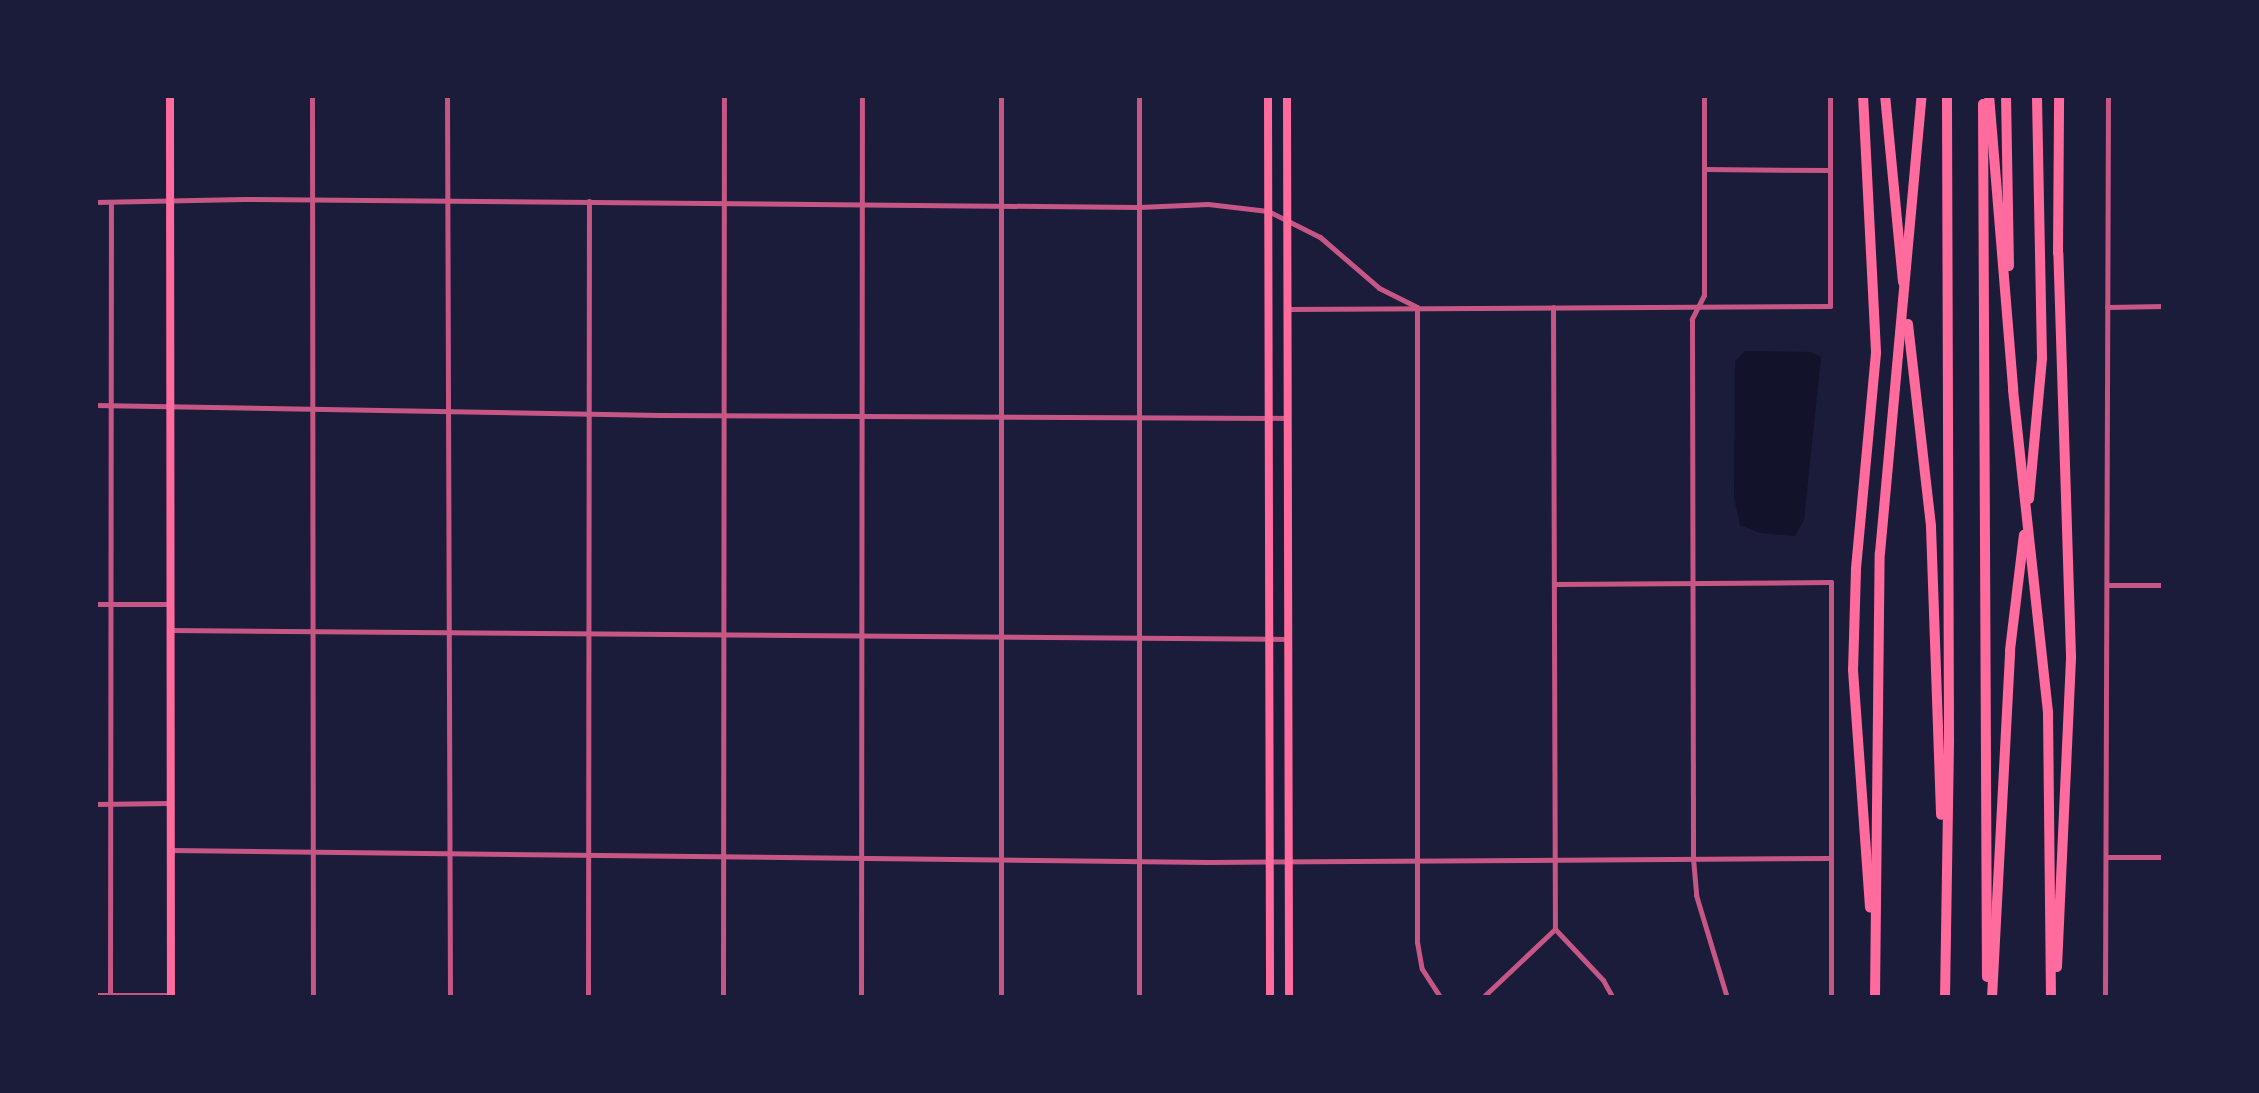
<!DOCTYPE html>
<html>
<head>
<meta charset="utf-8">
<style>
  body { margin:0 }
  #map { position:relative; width:2259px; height:1093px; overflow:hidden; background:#1b1b3a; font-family:Inter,sans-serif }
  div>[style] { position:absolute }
  .water>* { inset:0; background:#12122b }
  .minor>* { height:5px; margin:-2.5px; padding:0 2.5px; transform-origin:2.5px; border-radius:2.5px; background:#c65784 }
  .secondary>* { height:8px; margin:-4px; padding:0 4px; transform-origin:4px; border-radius:4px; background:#ff6b9d }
  .motorway>* { height:10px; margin:-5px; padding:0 5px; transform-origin:5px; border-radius:5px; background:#ff6b9d }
  span { translate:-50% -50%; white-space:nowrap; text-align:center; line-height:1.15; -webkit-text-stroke:9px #1b1b3a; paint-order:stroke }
  .frame { position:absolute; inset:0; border:98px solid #1b1b3a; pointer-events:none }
</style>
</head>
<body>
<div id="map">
  <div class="water">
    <i style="clip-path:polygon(1745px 351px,1810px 352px,1821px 357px,1804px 520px,1795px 536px,1760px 533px,1740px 525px,1734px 498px,1735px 361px)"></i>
  </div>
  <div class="minor">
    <i style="left:312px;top:95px;width:903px;rotate:89.94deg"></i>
    <i style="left:447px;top:95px;width:903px;rotate:89.81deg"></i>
    <i style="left:1001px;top:95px;width:903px;rotate:90deg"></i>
    <i style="left:1139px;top:95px;width:903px;rotate:90deg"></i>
    <i style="left:1704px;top:95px;width:200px;rotate:90deg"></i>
    <i style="left:1704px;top:295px;width:27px;rotate:117deg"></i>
    <i style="left:1692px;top:319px;width:539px;rotate:89.89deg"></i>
    <i style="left:1693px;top:858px;width:37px;rotate:85deg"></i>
    <i style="left:1696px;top:895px;width:108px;rotate:73.2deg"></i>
    <i style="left:1704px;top:169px;width:126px;rotate:0.5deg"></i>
    <i style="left:95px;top:202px;width:149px;rotate:-1.2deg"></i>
    <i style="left:244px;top:199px;width:895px;rotate:0.51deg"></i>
    <i style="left:1139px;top:207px;width:69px;rotate:-2.5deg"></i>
    <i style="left:1208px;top:204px;width:60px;rotate:6.7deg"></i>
    <i style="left:1268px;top:211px;width:58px;rotate:26.6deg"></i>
    <i style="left:1320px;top:237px;width:78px;rotate:40.8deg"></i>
    <i style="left:1379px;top:288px;width:42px;rotate:26.6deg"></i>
    <i style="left:1417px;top:307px;width:635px;rotate:90deg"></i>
    <i style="left:1417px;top:942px;width:27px;rotate:80deg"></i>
    <i style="left:1422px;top:969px;width:35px;rotate:57deg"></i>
    <i style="left:1553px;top:307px;width:622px;rotate:89.82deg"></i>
    <i style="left:1555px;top:929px;width:70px;rotate:46.7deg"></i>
    <i style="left:1603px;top:980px;width:21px;rotate:61deg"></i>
    <i style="left:2107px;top:307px;width:57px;rotate:-1deg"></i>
    <i style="left:1287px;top:309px;width:543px;rotate:-0.32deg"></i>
    <i style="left:1830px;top:306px;width:211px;rotate:-90deg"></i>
    <i style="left:95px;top:405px;width:565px;rotate:1.01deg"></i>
    <i style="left:660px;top:415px;width:627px;rotate:0.27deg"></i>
    <i style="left:1555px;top:584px;width:276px;rotate:-0.4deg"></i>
    <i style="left:1831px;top:582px;width:416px;rotate:90deg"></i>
    <i style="left:2109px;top:585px;width:55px"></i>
    <i style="left:95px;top:604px;width:75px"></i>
    <i style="left:170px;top:630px;width:1117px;rotate:0.46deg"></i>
    <i style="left:95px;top:804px;width:74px;rotate:-0.8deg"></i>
    <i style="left:170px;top:850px;width:1039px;rotate:0.66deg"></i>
    <i style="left:1209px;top:862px;width:622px;rotate:-0.37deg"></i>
    <i style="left:2107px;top:857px;width:57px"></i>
    <i style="left:95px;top:995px;width:76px"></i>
    <i style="left:110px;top:998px;width:796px;rotate:-89.93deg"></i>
    <i style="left:588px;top:998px;width:797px;rotate:-89.93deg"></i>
    <i style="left:723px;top:998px;width:903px;rotate:-89.94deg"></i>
    <i style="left:861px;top:998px;width:903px;rotate:-89.94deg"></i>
    <i style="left:1482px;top:998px;width:100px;rotate:-43.4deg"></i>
    <i style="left:2105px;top:998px;width:903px;rotate:-89.81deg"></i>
  </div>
  <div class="secondary">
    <i style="left:170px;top:95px;width:903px;rotate:89.94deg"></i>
    <i style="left:1268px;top:95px;width:903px;rotate:89.87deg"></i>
    <i style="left:1287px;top:95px;width:903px;rotate:89.87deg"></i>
  </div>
  <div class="motorway">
    <i style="left:1863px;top:95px;width:258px;rotate:87.1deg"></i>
    <i style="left:1876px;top:353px;width:218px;rotate:95.3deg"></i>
    <i style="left:1856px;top:570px;width:100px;rotate:91.7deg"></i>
    <i style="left:1853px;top:670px;width:238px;rotate:85.9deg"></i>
    <i style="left:1885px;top:95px;width:188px;rotate:84.5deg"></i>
    <i style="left:1989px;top:95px;width:296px;rotate:85.3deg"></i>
    <i style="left:2013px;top:390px;width:324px;rotate:83.8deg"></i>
    <i style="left:2048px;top:712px;width:286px;rotate:89.4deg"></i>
    <i style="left:2006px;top:95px;width:171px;rotate:89deg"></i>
    <i style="left:1983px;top:104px;width:873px;rotate:89.74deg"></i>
    <i style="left:1908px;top:324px;width:204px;rotate:83.5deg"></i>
    <i style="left:1931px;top:527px;width:288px;rotate:88deg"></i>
    <i style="left:2029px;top:499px;width:142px;rotate:-84.7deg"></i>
    <i style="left:2042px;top:358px;width:263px;rotate:-91.1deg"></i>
    <i style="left:2057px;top:967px;width:311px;rotate:-87.4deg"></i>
    <i style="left:2071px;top:656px;width:403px;rotate:-91.8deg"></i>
    <i style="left:2058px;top:253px;width:158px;rotate:-89.6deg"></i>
    <i style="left:1875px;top:998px;width:445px;rotate:-89.4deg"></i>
    <i style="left:1880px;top:553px;width:460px;rotate:-84.8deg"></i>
    <i style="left:1945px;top:998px;width:260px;rotate:-89.1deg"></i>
    <i style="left:1949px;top:738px;width:643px;rotate:-90.18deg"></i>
    <i style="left:1992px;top:998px;width:348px;rotate:-87deg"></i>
    <i style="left:2010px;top:650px;width:116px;rotate:-83.1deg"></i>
  </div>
  <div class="frame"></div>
</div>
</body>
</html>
